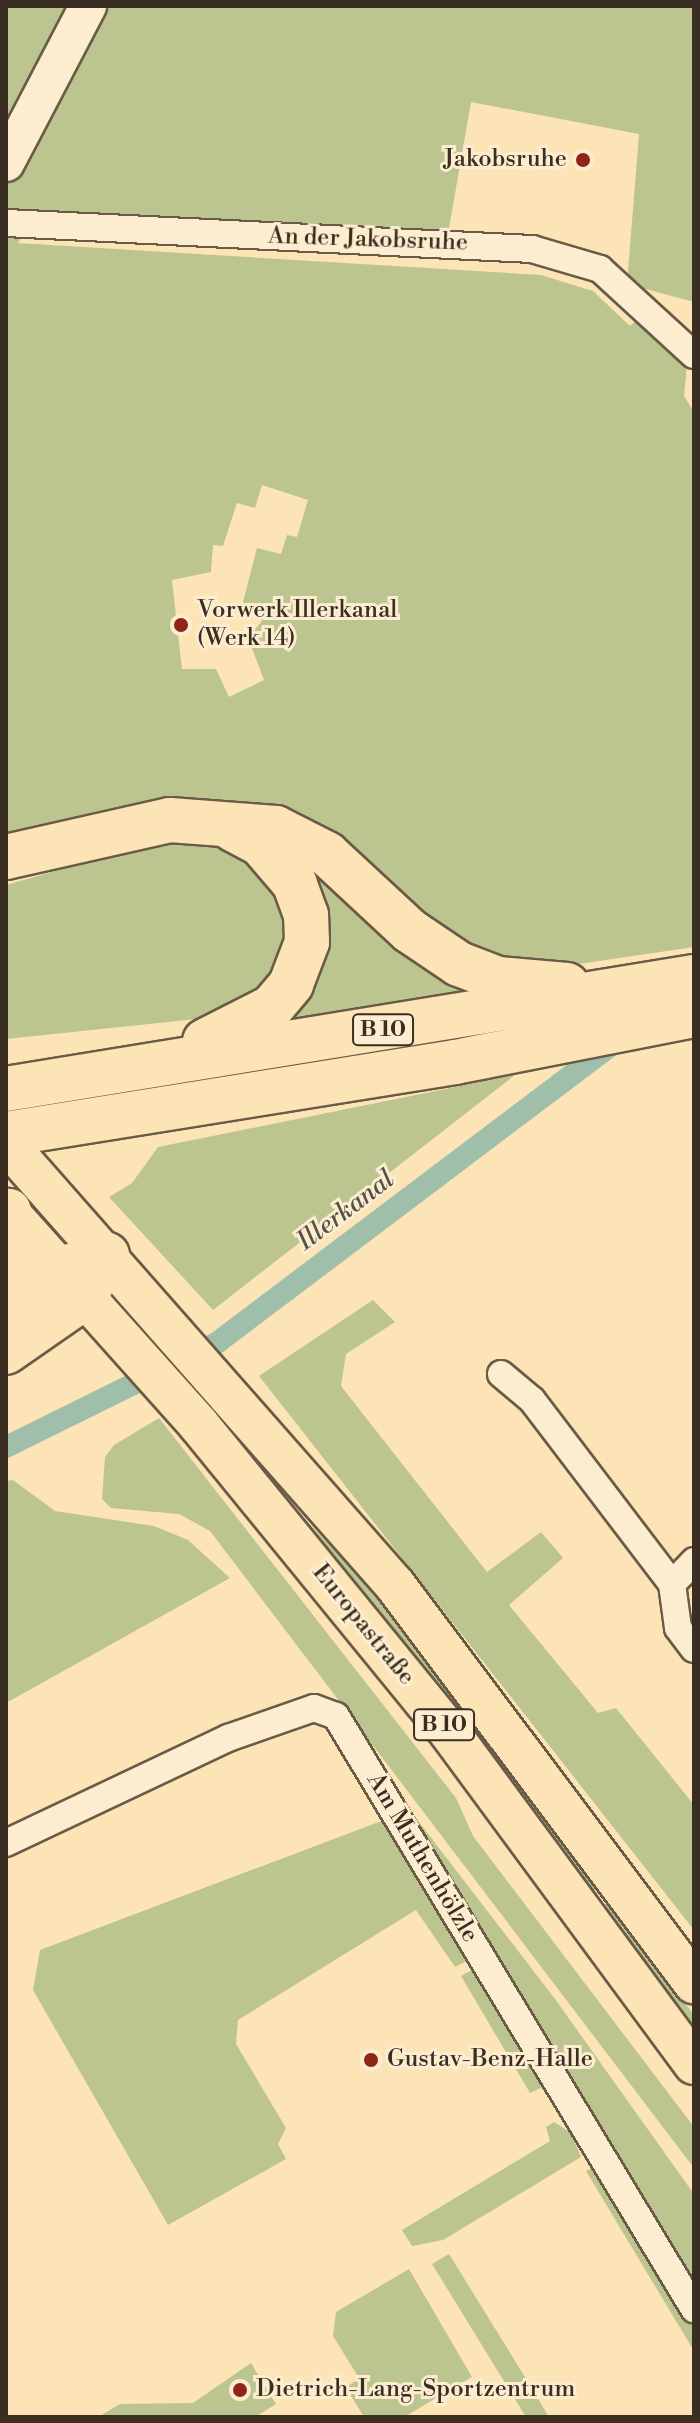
<!DOCTYPE html>
<html>
<head>
<meta charset="utf-8">
<style>
  body { margin:0 }
  #map { position:relative; width:700px; height:2423px; overflow:hidden; background:#fce4b6; font-family:"Libre Bodoni",serif }
  div>[style] { position:absolute }
  .green>* { inset:0; background:#bcc590 }
  .canal>* { height:22px; margin:-11px; padding:0 11px; transform-origin:11px; border-radius:11px; background:#a0bfab }
  .roads { filter:drop-shadow(2px 0 #6a5b46) drop-shadow(-2px 0 #6a5b46) drop-shadow(0 2px #6a5b46) drop-shadow(0 -2px #6a5b46) }
  .street>* { height:26px; margin:-13px; padding:0 13px; transform-origin:13px; border-radius:13px; background:#fdedd0 }
  .secondary>* { height:36px; margin:-18px; padding:0 18px; transform-origin:18px; border-radius:18px; background:#fdedd0 }
  .primary>* { height:40px; margin:-20px; padding:0 20px; transform-origin:20px; border-radius:20px; background:#fce4b6 }
  .highway>* { height:44px; margin:-22px; padding:0 22px; transform-origin:22px; border-radius:22px; background:#fce4b6 }
  .dots>* { width:22px; height:22px; translate:-50% -50%; box-sizing:border-box; border:4px solid #fdedd0; border-radius:50% }
  span { translate:-50% -50%; white-space:nowrap; text-align:center; line-height:1.15; -webkit-text-stroke:6px #fdedd0; paint-order:stroke }
  .shield-label span { padding:2px 6px; background:#fdedd0; border:2px solid; border-radius:6px; -webkit-text-stroke-width:0 }
  .shield-label { font-size:22px; color:#3a2d21; font-weight:700 }
  .poi-label { font-size:24px; color:#3a2d21 }
  .right { translate:-100% -50%; text-align:right }
  .left { translate:0 -50%; text-align:left }
  .street-label { font-size:24px; color:#3a2d21 }
  .water-label { font-size:26px; color:#545244; font-style:italic }
  .frame { position:absolute; inset:0; border:8px solid #3a2d21; pointer-events:none }
</style>
</head>
<body>
<div id="map">
  <div class="green">
    <i style="clip-path:polygon(6px 6px,694px 6px,694px 302px,627px 284px,639px 134px,471px 102px,448px 234px,6px 212px)"></i>
    <i style="clip-path:polygon(evenodd,24px 233px,18px 243px,541px 275px,593px 291px,630px 326px,644px 313px,687px 365px,684px 396px,694px 412px,694px 947px,538px 970px,444px 941px,335px 847px,6px 836px,6px 236px,24px 233px,262px 485px,308px 500px,297px 537px,287px 535px,281px 554px,257px 548px,243px 602px,262px 621px,248px 638px,264px 680px,229px 697px,216px 669px,182px 669px,172px 580px,211px 572px,213px 545px,223px 546px,237px 503px,255px 508px,262px 485px)"></i>
    <i style="clip-path:polygon(179px 836px,251px 851px,293px 916px,282px 978px,206px 1018px,6px 1039px,6px 885px)"></i>
    <i style="clip-path:polygon(295px 852px,489px 990px,289px 1021px,282px 1012px)"></i>
    <i style="clip-path:polygon(515px 1075px,213px 1310px,109px 1197px,132px 1183px,158px 1147px)"></i>
    <i style="clip-path:polygon(373px 1300px,395px 1322px,346px 1354px,341px 1386px,487px 1572px,541px 1532px,563px 1558px,509px 1605px,598px 1713px,616px 1708px,694px 1805px,694px 1930px,259px 1376px)"></i>
    <i style="clip-path:polygon(159px 1418px,456px 1798px,473px 1836px,694px 2127px,694px 2168px,210px 1531px,179px 1514px,111px 1508px,102px 1499px,105px 1457px,114px 1445px)"></i>
    <i style="clip-path:polygon(13px 1480px,55px 1511px,154px 1526px,188px 1540px,230px 1578px,6px 1703px,6px 1481px)"></i>
    <i style="clip-path:polygon(289px 1503px,377px 1594px,600px 1886px,588px 1894px,284px 1507px)"></i>
    <i style="clip-path:polygon(359px 1744px,555px 1999px,694px 2194px,694px 2292px)"></i>
    <i style="clip-path:polygon(384px 1820px,468px 1960px,455px 1967px,416px 1910px,238px 2020px,236px 2044px,286px 2128px,278px 2144px,286px 2159px,168px 2225px,33px 1990px,40px 1950px)"></i>
    <i style="clip-path:polygon(610px 1903px,694px 2015px,694px 2042px,597px 1912px)"></i>
    <i style="clip-path:polygon(474px 1969px,547px 2085px,530px 2093px,461px 1976px)"></i>
    <i style="clip-path:polygon(554px 2122px,570px 2132px,581px 2157px,443px 2240px,412px 2246px,402px 2230px,550px 2141px,546px 2127px)"></i>
    <i style="clip-path:polygon(594px 2167px,694px 2328px,694px 2351px,586px 2171px)"></i>
    <i style="clip-path:polygon(449px 2254px,520px 2369px,549px 2417px,526px 2417px,432px 2264px)"></i>
    <i style="clip-path:polygon(409px 2269px,472px 2377px,404px 2417px,364px 2417px,346px 2388px,359px 2378px,333px 2336px,336px 2312px)"></i>
    <i style="clip-path:polygon(251px 2363px,276px 2404px,255px 2417px,98px 2417px,120px 2404px,193px 2403px)"></i>
  </div>
  <div class="canal">
    <i style="left:6px;top:1447px;width:237px;rotate:-26.3deg"></i>
    <i style="left:218px;top:1342px;width:506px;rotate:-37.05deg"></i>
  </div>
  <div class="roads">
    <div class="street">
      <i style="left:6px;top:223px;width:527px;rotate:2.83deg"></i>
      <i style="left:532px;top:249px;width:71px;rotate:16.4deg"></i>
      <i style="left:600px;top:269px;width:127px;rotate:42.5deg"></i>
      <i style="left:501px;top:1374px;width:40px;rotate:40deg"></i>
      <i style="left:532px;top:1400px;width:231px;rotate:52.7deg"></i>
      <i style="left:672px;top:1584px;width:44px;rotate:82.2deg"></i>
      <i style="left:678px;top:1628px;width:26px;rotate:53deg"></i>
      <i style="left:672px;top:1584px;width:32px;rotate:-46deg"></i>
      <i style="left:6px;top:1843px;width:246px;rotate:-25.3deg"></i>
      <i style="left:228px;top:1738px;width:91px;rotate:-19.2deg"></i>
      <i style="left:314px;top:1708px;width:23px;rotate:20deg"></i>
      <i style="left:336px;top:1716px;width:693px;rotate:58.88deg"></i>
    </div>
    <div class="secondary">
      <i style="left:6px;top:163px;width:177px;rotate:-62.4deg"></i>
    </div>
    <div class="primary">
      <i style="left:6px;top:1143px;width:589px;rotate:48.65deg"></i>
      <i style="left:395px;top:1585px;width:498px;rotate:53.1deg"></i>
      <i style="left:6px;top:1209px;width:290px;rotate:48.2deg"></i>
      <i style="left:199px;top:1425px;width:397px;rotate:50.8deg"></i>
      <i style="left:450px;top:1733px;width:411px;rotate:53.6deg"></i>
    </div>
    <div class="highway">
      <i style="left:6px;top:857px;width:168px;rotate:-12.7deg"></i>
      <i style="left:170px;top:820px;width:106px;rotate:4.3deg"></i>
      <i style="left:276px;top:828px;width:57px;rotate:27deg"></i>
      <i style="left:327px;top:854px;width:113px;rotate:42.9deg"></i>
      <i style="left:410px;top:931px;width:59px;rotate:34deg"></i>
      <i style="left:459px;top:964px;width:42px;rotate:21deg"></i>
      <i style="left:498px;top:979px;width:69px;rotate:5deg"></i>
      <i style="left:205px;top:1041px;width:75px;rotate:-26.9deg"></i>
      <i style="left:272px;top:1007px;width:30px;rotate:-50deg"></i>
      <i style="left:291px;top:984px;width:45px;rotate:-69.1deg"></i>
      <i style="left:307px;top:942px;width:27px;rotate:-92deg"></i>
      <i style="left:306px;top:915px;width:33px;rotate:-110deg"></i>
      <i style="left:295px;top:884px;width:52px;rotate:-130.4deg"></i>
      <i style="left:261px;top:844px;width:32px;rotate:-152deg"></i>
      <i style="left:6px;top:1089px;width:697px;rotate:-9.25deg"></i>
      <i style="left:6px;top:1134px;width:455px;rotate:-9.1deg"></i>
      <i style="left:455px;top:1062px;width:244px;rotate:-11.1deg"></i>
      <i style="left:6px;top:1294px;width:47px;rotate:-77.7deg"></i>
      <i style="left:16px;top:1248px;width:38px;rotate:-101deg"></i>
      <i style="left:6px;top:1306px;width:65px;rotate:-34.4deg"></i>
      <i style="left:60px;top:1269px;width:49px;rotate:-16.6deg"></i>
      <i style="left:107px;top:1255px;width:47px;rotate:117.6deg"></i>
      <i style="left:85px;top:1297px;width:96px;rotate:145.2deg"></i>
    </div>
  </div>
  <div class="dots">
    <i style="left:583px;top:160px;background:#8f2418"></i>
    <i style="left:181px;top:625px;background:#8f2418"></i>
    <i style="left:371px;top:2060px;background:#8f2418"></i>
    <i style="left:240px;top:2390px;background:#8f2418"></i>
  </div>
  <div class="shield-label">
    <span style="left:383px;top:1030px">B 10</span>
    <span style="left:444px;top:1725px">B 10</span>
  </div>
  <div class="poi-label">
    <span class="right" style="left:567px;top:160px">Jakobsruhe</span>
    <span class="left" style="left:197px;top:625px">Vorwerk Illerkanal<br>(Werk 14)</span>
    <span class="left" style="left:387px;top:2060px">Gustav-Benz-Halle</span>
    <span class="left" style="left:256px;top:2390px">Dietrich-Lang-Sportzentrum</span>
  </div>
  <div class="street-label">
    <span style="left:368px;top:240px;rotate:2deg">An der Jakobsruhe</span>
    <span style="left:363px;top:1625px;rotate:51deg">Europastraße</span>
    <span style="left:422px;top:1858px;rotate:59deg">Am Muthenhölzle</span>
  </div>
  <div class="water-label">
    <span style="left:346px;top:1211px;rotate:-37deg">Illerkanal</span>
  </div>
  <div class="frame"></div>
</div>
</body>
</html>
